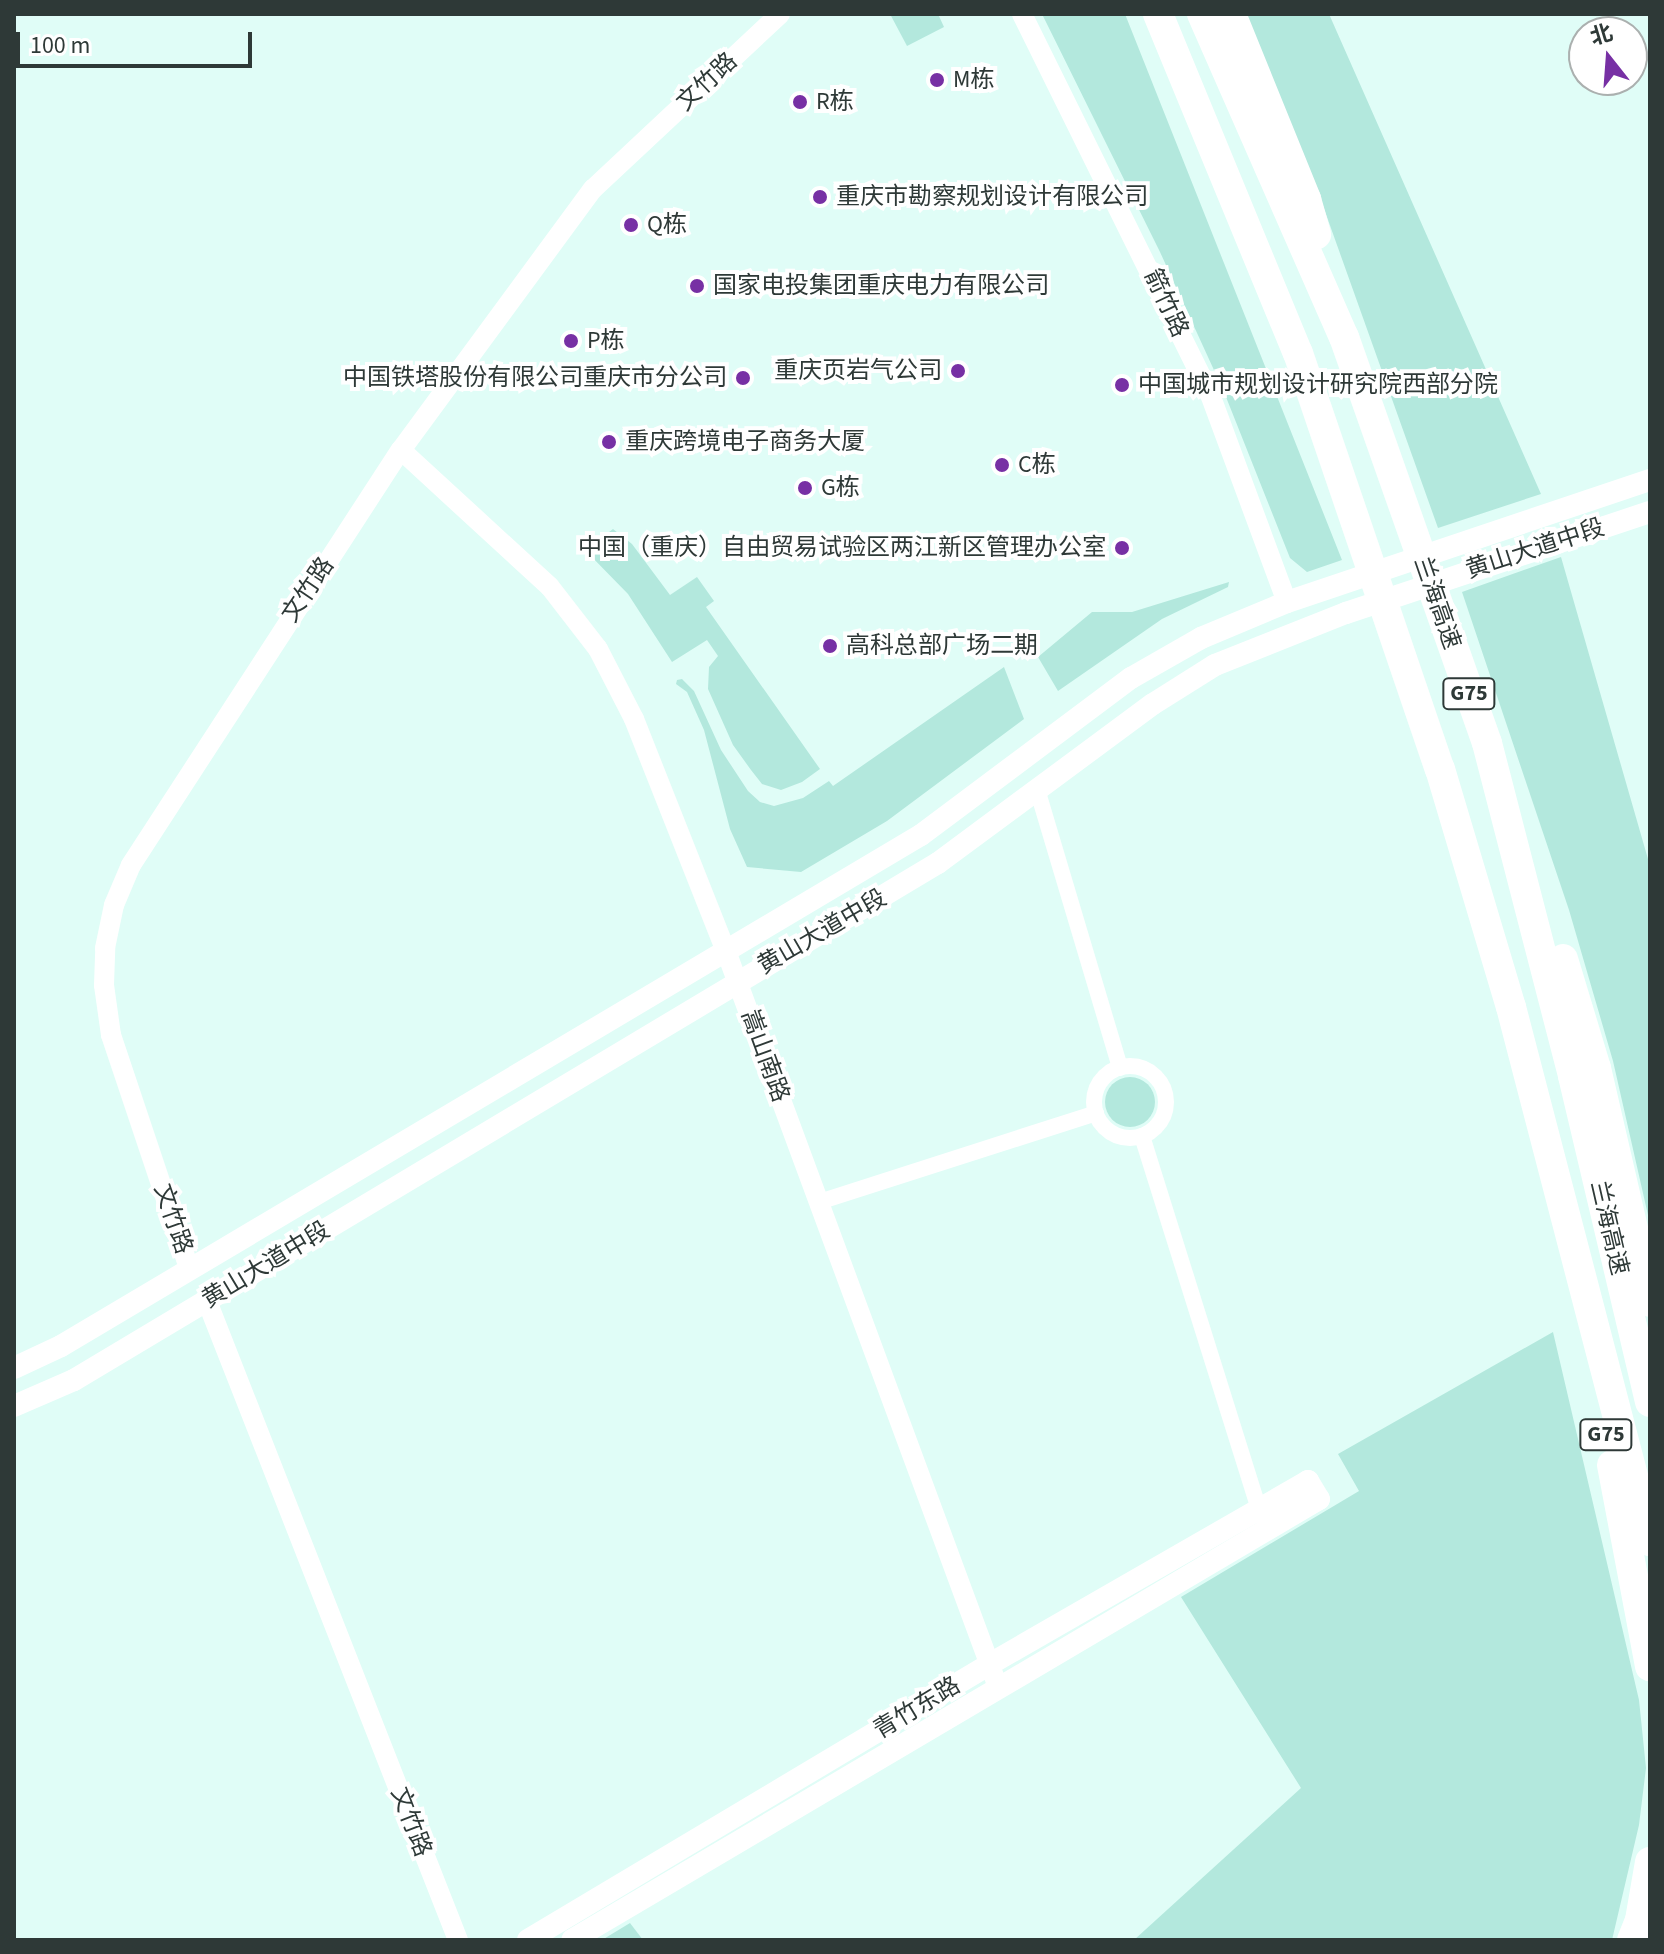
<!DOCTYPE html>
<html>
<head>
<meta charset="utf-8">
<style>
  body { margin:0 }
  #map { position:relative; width:1664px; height:1954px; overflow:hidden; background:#e0fdf7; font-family:"Source Sans 3","Noto Sans SC",sans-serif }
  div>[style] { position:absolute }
  .green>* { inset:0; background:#b3e8dd }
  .round { border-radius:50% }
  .minor>* { height:16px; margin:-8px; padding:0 8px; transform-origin:8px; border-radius:8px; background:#fff }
  .minor>.ring { margin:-8px; padding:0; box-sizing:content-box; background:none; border:16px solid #fff; border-radius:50% }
  .tertiary>* { height:20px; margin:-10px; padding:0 10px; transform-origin:10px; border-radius:10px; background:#fff }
  .secondary>* { height:22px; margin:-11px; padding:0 11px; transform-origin:11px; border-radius:11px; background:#fff }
  .motorway>* { height:30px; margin:-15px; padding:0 15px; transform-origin:15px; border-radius:15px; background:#fff }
  .dots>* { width:22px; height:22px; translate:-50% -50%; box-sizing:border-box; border:4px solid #fff; border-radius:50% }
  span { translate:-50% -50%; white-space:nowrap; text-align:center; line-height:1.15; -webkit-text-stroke:8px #fff; paint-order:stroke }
  .shield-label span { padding:2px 6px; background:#fff; border:2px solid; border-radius:6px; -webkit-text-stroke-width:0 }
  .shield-label { font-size:22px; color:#2e3937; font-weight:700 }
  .poi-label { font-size:24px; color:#2e3937 }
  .left { translate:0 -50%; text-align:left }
  .right { translate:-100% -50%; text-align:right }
  .street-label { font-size:24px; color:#2e3937 }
  .frame { position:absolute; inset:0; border:16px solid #2e3937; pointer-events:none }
  .north { position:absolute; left:1568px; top:16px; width:80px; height:80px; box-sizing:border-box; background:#fff; border:2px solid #abb0af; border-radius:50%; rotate:343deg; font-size:22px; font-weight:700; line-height:32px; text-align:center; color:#2e3937 }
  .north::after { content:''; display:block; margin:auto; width:28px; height:36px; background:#7730a4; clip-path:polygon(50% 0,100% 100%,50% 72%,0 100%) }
  .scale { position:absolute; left:16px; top:32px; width:236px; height:36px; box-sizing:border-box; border:4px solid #2e3937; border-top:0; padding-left:10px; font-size:24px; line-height:28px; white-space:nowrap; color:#2e3937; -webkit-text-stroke:6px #fff; paint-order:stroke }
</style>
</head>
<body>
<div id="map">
  <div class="green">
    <i style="clip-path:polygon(890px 14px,938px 14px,944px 27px,907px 46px)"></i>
    <i style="clip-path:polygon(1042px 14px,1125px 14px,1342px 560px,1307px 572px,1290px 558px,1224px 392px,1160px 252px)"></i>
    <i style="clip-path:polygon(1243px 14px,1329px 14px,1541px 494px,1438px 528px,1317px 189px)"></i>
    <i style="clip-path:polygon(613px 529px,632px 544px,670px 595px,697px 577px,714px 601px,706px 607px,820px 769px,802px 782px,781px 790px,762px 784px,751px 770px,733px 745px,708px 689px,709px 667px,718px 656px,707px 640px,672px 662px,628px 594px,585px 550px)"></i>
    <i style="clip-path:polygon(1561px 557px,1650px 866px,1650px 1224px,1613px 1061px,1569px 910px,1462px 592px)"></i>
    <i style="clip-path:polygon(1229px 582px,1228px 587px,1162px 619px,1058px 691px,1038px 657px,1092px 612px,1132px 612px)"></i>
    <i style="clip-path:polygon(1004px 667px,1024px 719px,887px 821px,801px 872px,747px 867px,730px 829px,704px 730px,687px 692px,676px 684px,677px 680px,682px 679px,694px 691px,721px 750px,748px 791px,760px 802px,774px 806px,803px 798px,829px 781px,833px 786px)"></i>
    <i class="round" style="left:1105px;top:1077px;width:50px;height:50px"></i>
    <i style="clip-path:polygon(1553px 1332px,1639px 1700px,1646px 1768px,1639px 1825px,1612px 1940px,1134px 1940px,1301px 1788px,1181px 1597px,1359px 1491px,1338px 1454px)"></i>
    <i style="clip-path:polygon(630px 1923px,643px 1940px,602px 1940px)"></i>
  </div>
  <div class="minor">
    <i style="left:1037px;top:789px;width:291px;rotate:73.4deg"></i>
    <i class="ring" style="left:1094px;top:1066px;width:56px;height:56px"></i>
    <i style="left:1142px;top:1136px;width:398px;rotate:72.6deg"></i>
    <i style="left:819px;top:1202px;width:291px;rotate:-17.8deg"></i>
  </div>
  <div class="tertiary">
    <i style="left:1022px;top:14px;width:427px;rotate:63.7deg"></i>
    <i style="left:1211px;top:397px;width:219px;rotate:69.7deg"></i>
    <i style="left:401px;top:450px;width:202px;rotate:42.6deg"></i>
    <i style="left:550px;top:587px;width:78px;rotate:52.3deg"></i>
    <i style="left:598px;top:649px;width:79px;rotate:62.8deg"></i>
    <i style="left:634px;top:719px;width:250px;rotate:68.4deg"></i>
    <i style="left:726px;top:951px;width:785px;rotate:69.72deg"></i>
    <i style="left:189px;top:1268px;width:246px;rotate:-108.5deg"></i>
    <i style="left:111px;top:1035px;width:50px;rotate:-98deg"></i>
    <i style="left:104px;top:985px;width:37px;rotate:-88deg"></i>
    <i style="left:105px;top:948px;width:44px;rotate:-78.2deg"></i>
    <i style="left:114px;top:905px;width:43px;rotate:-67deg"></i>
    <i style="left:131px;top:865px;width:495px;rotate:-57deg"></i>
    <i style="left:401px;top:450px;width:324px;rotate:-53.7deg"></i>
    <i style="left:593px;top:189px;width:256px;rotate:-43.1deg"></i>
    <i style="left:207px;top:1301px;width:687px;rotate:68.56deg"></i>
  </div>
  <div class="secondary">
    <i style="left:14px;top:1368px;width:52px;rotate:-25.1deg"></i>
    <i style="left:61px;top:1346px;width:1000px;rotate:-30.72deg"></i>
    <i style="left:921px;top:835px;width:262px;rotate:-36.8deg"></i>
    <i style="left:1131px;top:678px;width:81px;rotate:-29.7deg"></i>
    <i style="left:1201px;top:638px;width:93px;rotate:-22.7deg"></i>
    <i style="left:1287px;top:602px;width:383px;rotate:-18.6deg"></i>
    <i style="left:14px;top:1406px;width:65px;rotate:-23.4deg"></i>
    <i style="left:74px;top:1380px;width:1007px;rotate:-30.9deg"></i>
    <i style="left:938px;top:863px;width:267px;rotate:-36.5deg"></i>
    <i style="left:1153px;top:704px;width:73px;rotate:-32.2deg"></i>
    <i style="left:1215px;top:665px;width:141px;rotate:-21.7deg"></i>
    <i style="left:1346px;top:613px;width:320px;rotate:-18.4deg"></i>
    <i style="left:528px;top:1940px;width:538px;rotate:-30.85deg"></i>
    <i style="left:990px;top:1664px;width:367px;rotate:-29.9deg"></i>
    <i style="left:1308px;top:1481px;width:21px;rotate:59deg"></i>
    <i style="left:1319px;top:1499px;width:867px;rotate:149.44deg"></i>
  </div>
  <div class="motorway">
    <i style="left:1158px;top:14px;width:367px;rotate:67.6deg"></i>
    <i style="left:1298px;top:353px;width:440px;rotate:71.2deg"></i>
    <i style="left:1440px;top:769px;width:248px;rotate:73.4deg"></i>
    <i style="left:1511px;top:1007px;width:552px;rotate:75.41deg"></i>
    <i style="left:1202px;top:14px;width:353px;rotate:66.3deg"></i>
    <i style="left:1344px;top:337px;width:430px;rotate:70.6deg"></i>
    <i style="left:1487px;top:743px;width:344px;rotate:75.5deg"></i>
    <i style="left:1573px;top:1076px;width:335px;rotate:76.7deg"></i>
    <i style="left:1231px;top:14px;width:200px;rotate:67.9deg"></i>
    <i style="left:1306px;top:199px;width:37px;rotate:74deg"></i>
    <i style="left:1563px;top:959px;width:114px;rotate:73.2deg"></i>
    <i style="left:1596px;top:1068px;width:240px;rotate:77deg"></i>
    <i style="left:1612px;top:1465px;width:205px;rotate:79.3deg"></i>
    <i style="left:1632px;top:1940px;width:22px;rotate:-68deg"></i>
    <i style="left:1640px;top:1920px;width:59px;rotate:-80.2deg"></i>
  </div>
  <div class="dots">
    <i style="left:937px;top:80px;background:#7730a4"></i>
    <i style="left:800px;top:102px;background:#7730a4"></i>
    <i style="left:820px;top:197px;background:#7730a4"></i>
    <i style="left:631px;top:225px;background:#7730a4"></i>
    <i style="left:697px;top:286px;background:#7730a4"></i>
    <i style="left:571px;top:341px;background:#7730a4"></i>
    <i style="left:958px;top:371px;background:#7730a4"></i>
    <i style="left:743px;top:378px;background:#7730a4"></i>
    <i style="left:1122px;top:385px;background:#7730a4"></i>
    <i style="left:609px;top:442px;background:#7730a4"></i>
    <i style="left:1002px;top:465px;background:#7730a4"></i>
    <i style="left:805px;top:488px;background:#7730a4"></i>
    <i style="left:1122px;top:548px;background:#7730a4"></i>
    <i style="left:830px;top:646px;background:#7730a4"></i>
  </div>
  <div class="shield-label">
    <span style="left:1469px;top:694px">G75</span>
    <span style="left:1606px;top:1435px">G75</span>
  </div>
  <div class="poi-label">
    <span class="left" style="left:953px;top:80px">M栋</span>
    <span class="left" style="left:816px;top:102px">R栋</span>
    <span class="left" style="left:836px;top:197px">重庆市勘察规划设计有限公司</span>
    <span class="left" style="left:647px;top:225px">Q栋</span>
    <span class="left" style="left:713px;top:286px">国家电投集团重庆电力有限公司</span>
    <span class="left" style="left:587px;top:341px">P栋</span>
    <span class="right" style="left:942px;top:371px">重庆页岩气公司</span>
    <span class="right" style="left:727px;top:378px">中国铁塔股份有限公司重庆市分公司</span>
    <span class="left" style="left:1138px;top:385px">中国城市规划设计研究院西部分院</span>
    <span class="left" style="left:625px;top:442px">重庆跨境电子商务大厦</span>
    <span class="left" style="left:1018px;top:465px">C栋</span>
    <span class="left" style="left:821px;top:488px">G栋</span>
    <span class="right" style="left:1106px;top:548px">中国（重庆）自由贸易试验区两江新区管理办公室</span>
    <span class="left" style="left:846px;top:646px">高科总部广场二期</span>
  </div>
  <div class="street-label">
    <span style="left:707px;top:82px;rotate:-43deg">文竹路</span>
    <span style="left:1166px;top:303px;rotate:65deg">箭竹路</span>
    <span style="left:1535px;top:549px;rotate:-18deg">黄山大道中段</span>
    <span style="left:308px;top:590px;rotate:-56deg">文竹路</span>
    <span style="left:1437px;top:603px;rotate:71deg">兰海高速</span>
    <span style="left:822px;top:932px;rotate:-30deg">黄山大道中段</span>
    <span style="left:765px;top:1056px;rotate:70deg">嵩山南路</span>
    <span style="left:173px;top:1219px;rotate:71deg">文竹路</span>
    <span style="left:1609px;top:1228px;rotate:77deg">兰海高速</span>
    <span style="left:266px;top:1265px;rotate:-31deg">黄山大道中段</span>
    <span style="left:917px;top:1708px;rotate:-31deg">青竹东路</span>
    <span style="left:411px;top:1822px;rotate:69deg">文竹路</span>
  </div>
  <div class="frame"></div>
  <div class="north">北</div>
  <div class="scale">100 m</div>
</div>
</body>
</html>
